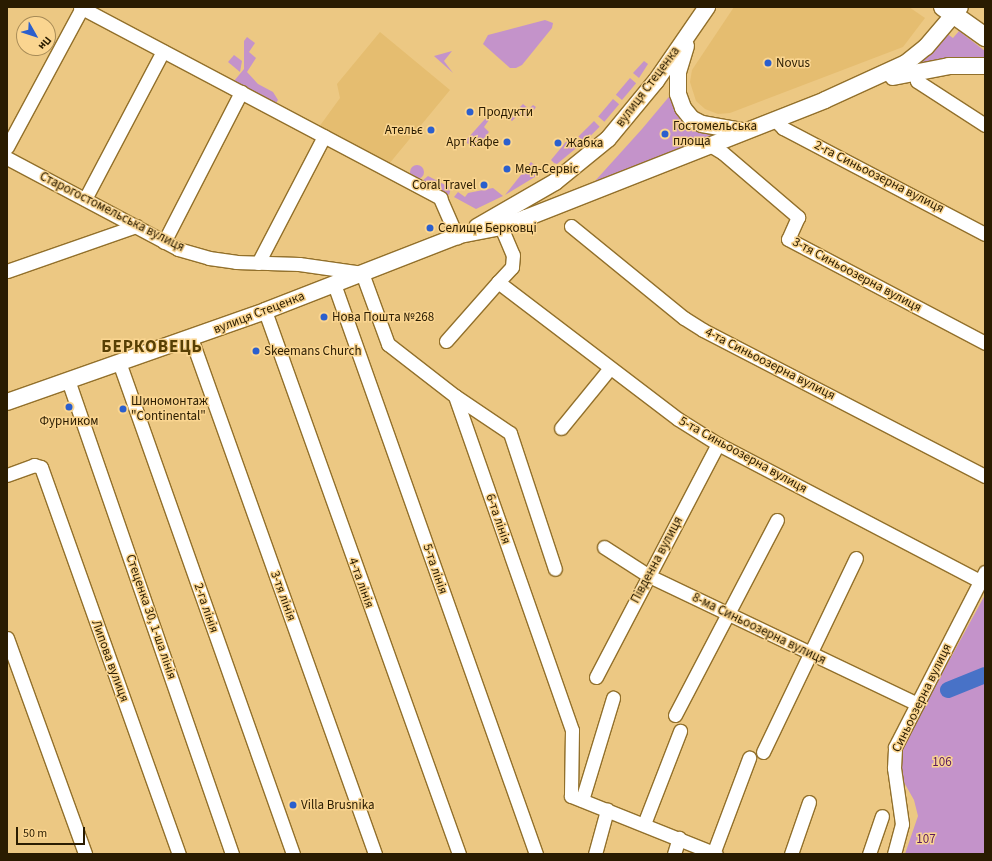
<!DOCTYPE html>
<html>
<head>
<meta charset="utf-8">
<style>
  body { margin:0 }
  #map { position:relative; width:992px; height:861px; overflow:hidden; background:#ecc883; font-family:"Source Sans 3",sans-serif }
  div>[style] { position:absolute }
  .built>* { inset:0; background:#e5bd70 }
  .green>* { inset:0; background:#c493ca; transform-origin:0 0 }
  .round { border-radius:50% }
  .river>* { height:16px; margin:-8px; padding:0 8px; transform-origin:8px; border-radius:8px; background:#4872c7 }
  .roads { filter:drop-shadow(1px 0 #92702b) drop-shadow(-1px 0 #92702b) drop-shadow(0 1px #92702b) drop-shadow(0 -1px #92702b) }
  .minor>* { height:13px; margin:-6.5px; padding:0 6.5px; transform-origin:6.5px; border-radius:6.5px; background:#fff }
  .major>* { height:16px; margin:-8px; padding:0 8px; transform-origin:8px; border-radius:8px; background:#fff }
  .highway>* { height:18px; margin:-9px; padding:0 9px; transform-origin:9px; border-radius:9px; background:#fff }
  .dots>* { width:11px; height:11px; translate:-50% -50%; box-sizing:border-box; border:2px solid #fad590; border-radius:50% }
  span { translate:-50% -50%; white-space:nowrap; text-align:center; line-height:1.15; -webkit-text-stroke:3px #fad590; paint-order:stroke }
  .poi-label { font-size:13px; color:#2a1c01 }
  .left { translate:0 -50%; text-align:left }
  .right { translate:-100% -50%; text-align:right }
  .street-label { font-size:13px; color:#2a1c01 }
  .park-label { font-size:13px; color:#591862 }
  .district-label { font-size:17px; color:#584005; font-weight:700; letter-spacing:1px }
  .frame { position:absolute; inset:0; border:8px solid #2a1c01; pointer-events:none }
  .north { position:absolute; left:16px; top:16px; width:40px; height:40px; box-sizing:border-box; background:#fad590; border:1px solid #a78b57; border-radius:50%; rotate:129deg; font-size:11px; font-weight:700; line-height:16px; text-align:center; color:#2a1c01 }
  .north::after { content:''; display:block; margin:auto; width:14px; height:18px; background:#2b5fcd; clip-path:polygon(50% 0,100% 100%,50% 72%,0 100%) }
  .scale { position:absolute; left:16px; top:827px; width:69px; height:18px; box-sizing:border-box; border:2px solid #2a1c01; border-top:0; padding-left:5px; font-size:12px; line-height:14px; white-space:nowrap; color:#2a1c01; -webkit-text-stroke:3px #fad590; paint-order:stroke }
</style>
</head>
<body>
<div id="map">
  <div class="built">
    <i style="clip-path:polygon(734px 7px,909px 7px,925px 18px,903px 47px,730px 113px,718px 114px,705px 109px,696px 101px,690px 82px,692px 70px)"></i>
    <i style="clip-path:polygon(380px 32px,450px 90px,389px 164px,319px 127px,340px 98px,337px 84px)"></i>
  </div>
  <div class="green">
    <i style="clip-path:polygon(545px 20px,553px 23px,552px 28px,522px 65px,516px 68px,510px 68px,483px 44px,488px 35px)"></i>
    <i style="clip-path:polygon(959px 31px,985px 51px,985px 59px,915px 65px,946px 33px,953px 38px)"></i>
    <i style="clip-path:polygon(247px 37px,255px 43px,249px 52px,256px 58px,247px 72px,258px 84px,273px 92px,278px 100px,276px 103px,234px 81px,244px 69px,244px 41px)"></i>
    <i style="clip-path:polygon(452px 51px,444px 61px,453px 73px,434px 56px)"></i>
    <i style="clip-path:polygon(234px 55px,242px 61px,240px 72px,228px 62px)"></i>
    <i style="clip-path:polygon(644px 61px,648px 64px,639px 78px,633px 73px)"></i>
    <i style="left:630px;top:78px;width:8px;height:22px;rotate:40deg"></i>
    <i style="clip-path:polygon(673px 92px,714px 135px,595px 181px,642px 129px)"></i>
    <i style="left:613px;top:99px;width:8px;height:23px;rotate:40deg"></i>
    <i style="clip-path:polygon(523px 104px,529px 109px,533px 105px,536px 107px,528px 118px,518px 115px,512px 121px,498px 110px,511px 116px)"></i>
    <i style="clip-path:polygon(485px 119px,489px 120px,484px 127px,489px 132px,477px 147px,473px 147px,467px 143px,467px 139px)"></i>
    <i style="left:594px;top:121px;width:8px;height:22px;rotate:45deg"></i>
    <i style="clip-path:polygon(570px 137px,580px 145px,557px 164px,554px 163px,551px 160px)"></i>
    <i style="clip-path:polygon(531px 162px,539px 169px,538px 175px,505px 195px)"></i>
    <i class="round" style="left:410px;top:165px;width:14px;height:14px"></i>
    <i style="clip-path:polygon(428px 176px,451px 188px,449px 195px,422px 181px)"></i>
    <i style="clip-path:polygon(493px 188px,503px 196px,476px 209px,454px 197px,458px 192px,465px 197px,468px 193px)"></i>
    <i style="clip-path:polygon(985px 595px,985px 854px,905px 854px,918px 816px,914px 800px,893px 763px)"></i>
  </div>
  <div class="river">
    <i style="left:948px;top:690px;width:40px;rotate:-22deg"></i>
  </div>
  <div class="roads">
    <div class="minor">
      <i style="left:80px;top:7px;width:408px;rotate:27.9deg"></i>
      <i style="left:440px;top:198px;width:43px;rotate:66.4deg"></i>
      <i style="left:915px;top:71px;width:10px;rotate:79deg"></i>
      <i style="left:917px;top:81px;width:81px;rotate:32.9deg"></i>
      <i style="left:774px;top:119px;width:13px;rotate:45deg"></i>
      <i style="left:783px;top:128px;width:228px;rotate:27.7deg"></i>
      <i style="left:708px;top:144px;width:17px;rotate:31deg"></i>
      <i style="left:723px;top:153px;width:99px;rotate:40.5deg"></i>
      <i style="left:798px;top:217px;width:24px;rotate:114deg"></i>
      <i style="left:788px;top:239px;width:223px;rotate:27.8deg"></i>
      <i style="left:7px;top:147px;width:158px;rotate:-61.7deg"></i>
      <i style="left:7px;top:158px;width:194px;rotate:28deg"></i>
      <i style="left:178px;top:249px;width:32px;rotate:16deg"></i>
      <i style="left:209px;top:258px;width:27px;rotate:8deg"></i>
      <i style="left:236px;top:262px;width:63px;rotate:1.8deg"></i>
      <i style="left:299px;top:264px;width:64px;rotate:8.1deg"></i>
      <i style="left:362px;top:273px;width:76px;rotate:69.9deg"></i>
      <i style="left:388px;top:344px;width:85px;rotate:37.8deg"></i>
      <i style="left:455px;top:396px;width:66px;rotate:33.9deg"></i>
      <i style="left:510px;top:433px;width:143px;rotate:71.7deg"></i>
      <i style="left:85px;top:199px;width:167px;rotate:-62.2deg"></i>
      <i style="left:571px;top:226px;width:146px;rotate:39.2deg"></i>
      <i style="left:684px;top:318px;width:22px;rotate:32deg"></i>
      <i style="left:703px;top:330px;width:318px;rotate:27.4deg"></i>
      <i style="left:501px;top:227px;width:30px;rotate:67deg"></i>
      <i style="left:513px;top:255px;width:12px;rotate:95deg"></i>
      <i style="left:512px;top:267px;width:21px;rotate:133deg"></i>
      <i style="left:498px;top:282px;width:226px;rotate:37.3deg"></i>
      <i style="left:678px;top:419px;width:47px;rotate:32deg"></i>
      <i style="left:718px;top:444px;width:296px;rotate:27.6deg"></i>
      <i style="left:164px;top:242px;width:169px;rotate:-62.8deg"></i>
      <i style="left:258px;top:263px;width:143px;rotate:-62.5deg"></i>
      <i style="left:7px;top:271px;width:137px;rotate:-19.2deg"></i>
      <i style="left:334px;top:284px;width:605px;rotate:70.49deg"></i>
      <i style="left:265px;top:311px;width:577px;rotate:70.34deg"></i>
      <i style="left:191px;top:338px;width:548px;rotate:70.37deg"></i>
      <i style="left:446px;top:341px;width:79px;rotate:-48.6deg"></i>
      <i style="left:119px;top:362px;width:522px;rotate:70.52deg"></i>
      <i style="left:68px;top:380px;width:502px;rotate:70.91deg"></i>
      <i style="left:455px;top:396px;width:354px;rotate:70.7deg"></i>
      <i style="left:572px;top:730px;width:66px;rotate:90.9deg"></i>
      <i style="left:571px;top:796px;width:156px;rotate:21.8deg"></i>
      <i style="left:561px;top:428px;width:77px;rotate:-50.8deg"></i>
      <i style="left:7px;top:475px;width:29px;rotate:-20deg"></i>
      <i style="left:34px;top:465px;width:7px;rotate:16deg"></i>
      <i style="left:41px;top:467px;width:411px;rotate:70.4deg"></i>
      <i style="left:604px;top:547px;width:54px;rotate:32.8deg"></i>
      <i style="left:649px;top:576px;width:297px;rotate:25.5deg"></i>
      <i style="left:7px;top:638px;width:230px;rotate:70.1deg"></i>
      <i style="left:596px;top:677px;width:263px;rotate:-62.4deg"></i>
      <i style="left:675px;top:715px;width:220px;rotate:-62.4deg"></i>
      <i style="left:763px;top:752px;width:215px;rotate:-64.4deg"></i>
      <i style="left:582px;top:800px;width:107px;rotate:-73.1deg"></i>
      <i style="left:644px;top:824px;width:100px;rotate:-68.8deg"></i>
      <i style="left:595px;top:854px;width:46px;rotate:-74.7deg"></i>
      <i style="left:674px;top:854px;width:17px;rotate:-73deg"></i>
      <i style="left:713px;top:854px;width:103px;rotate:-69.4deg"></i>
      <i style="left:791px;top:854px;width:55px;rotate:-70.9deg"></i>
      <i style="left:869px;top:854px;width:40px;rotate:-71.1deg"></i>
      <i style="left:894px;top:854px;width:31px;rotate:-75deg"></i>
      <i style="left:902px;top:824px;width:57px;rotate:-98.1deg"></i>
      <i style="left:894px;top:768px;width:21px;rotate:-87deg"></i>
      <i style="left:895px;top:747px;width:197px;rotate:-62.8deg"></i>
    </div>
    <div class="major">
      <i style="left:686px;top:46px;width:27px;rotate:107deg"></i>
      <i style="left:678px;top:72px;width:22px;rotate:90deg"></i>
      <i style="left:678px;top:94px;width:15px;rotate:70deg"></i>
      <i style="left:683px;top:108px;width:14px;rotate:51deg"></i>
      <i style="left:692px;top:119px;width:11px;rotate:27deg"></i>
      <i style="left:702px;top:124px;width:40px;rotate:10deg"></i>
      <i style="left:893px;top:77px;width:57px;rotate:-11.1deg"></i>
      <i style="left:949px;top:66px;width:36px"></i>
      <i style="left:477px;top:227px;width:90px;rotate:-30deg"></i>
      <i style="left:555px;top:182px;width:68px;rotate:-39.1deg"></i>
      <i style="left:608px;top:139px;width:75px;rotate:-50.4deg"></i>
      <i style="left:656px;top:81px;width:90px;rotate:-55.4deg"></i>
      <i style="left:7px;top:402px;width:274px;rotate:-19.4deg"></i>
      <i style="left:265px;top:311px;width:209px;rotate:-21.3deg"></i>
      <i style="left:460px;top:235px;width:42px;rotate:-11deg"></i>
      <i style="left:501px;top:227px;width:27px;rotate:-20deg"></i>
      <i style="left:526px;top:218px;width:321px;rotate:-21.5deg"></i>
      <i style="left:825px;top:100px;width:89px;rotate:-24.6deg"></i>
      <i style="left:906px;top:63px;width:26px;rotate:-39deg"></i>
      <i style="left:926px;top:47px;width:52px;rotate:-49.6deg"></i>
    </div>
    <div class="highway">
      <i style="left:943px;top:7px;width:52px;rotate:35.5deg"></i>
    </div>
  </div>
  <div class="dots">
    <i style="left:768px;top:63px;background:#2b5fcd"></i>
    <i style="left:470px;top:112px;background:#2b5fcd"></i>
    <i style="left:431px;top:130px;background:#2b5fcd"></i>
    <i style="left:665px;top:134px;background:#2b5fcd"></i>
    <i style="left:507px;top:142px;background:#2b5fcd"></i>
    <i style="left:558px;top:143px;background:#2b5fcd"></i>
    <i style="left:507px;top:169px;background:#2b5fcd"></i>
    <i style="left:484px;top:185px;background:#2b5fcd"></i>
    <i style="left:430px;top:228px;background:#2b5fcd"></i>
    <i style="left:324px;top:317px;background:#2b5fcd"></i>
    <i style="left:256px;top:351px;background:#2b5fcd"></i>
    <i style="left:69px;top:407px;background:#2b5fcd"></i>
    <i style="left:123px;top:409px;background:#2b5fcd"></i>
    <i style="left:293px;top:805px;background:#2b5fcd"></i>
  </div>
  <div class="poi-label">
    <span class="left" style="left:776px;top:63px">Novus</span>
    <span class="left" style="left:478px;top:112px">Продукти</span>
    <span class="left" style="left:673px;top:134px">Гостомельська<br>площа</span>
    <span class="right" style="left:423px;top:130px">Ательє</span>
    <span class="right" style="left:499px;top:142px">Арт Кафе</span>
    <span class="left" style="left:566px;top:143px">Жабка</span>
    <span class="left" style="left:515px;top:169px">Мед-Сервіс</span>
    <span class="right" style="left:476px;top:185px">Coral Travel</span>
    <span class="left" style="left:438px;top:228px">Селище Берковці</span>
    <span class="left" style="left:332px;top:317px">Нова Пошта №268</span>
    <span class="left" style="left:264px;top:351px">Skeemans Church</span>
    <span class="left" style="left:131px;top:409px">Шиномонтаж<br>"Continental"</span>
    <span style="left:69px;top:421px">Фурником</span>
    <span class="left" style="left:301px;top:805px">Villa Brusnika</span>
  </div>
  <div class="street-label">
    <span style="left:648px;top:87px;rotate:-53deg">вулиця Стеценка</span>
    <span style="left:879px;top:177px;rotate:27deg">2-га Синьоозерна вулиця</span>
    <span style="left:112px;top:212px;rotate:27deg">Старогостомельська вулиця</span>
    <span style="left:857px;top:275px;rotate:28deg">3-тя Синьоозерна вулиця</span>
    <span style="left:259px;top:313px;rotate:-21deg">вулиця Стеценка</span>
    <span style="left:770px;top:364px;rotate:27deg">4-та Синьоозерна вулиця</span>
    <span style="left:743px;top:455px;rotate:29deg">5-та Синьоозерна вулиця</span>
    <span style="left:498px;top:519px;rotate:71deg">6-та лінія</span>
    <span style="left:657px;top:560px;rotate:-62deg">Південна вулиця</span>
    <span style="left:435px;top:569px;rotate:71deg">5-та лінія</span>
    <span style="left:361px;top:583px;rotate:70deg">4-та лінія</span>
    <span style="left:283px;top:596px;rotate:70deg">3-тя лінія</span>
    <span style="left:206px;top:608px;rotate:71deg">2-га лінія</span>
    <span style="left:151px;top:617px;rotate:71deg">Стеценка 30, 1-ша лінія</span>
    <span style="left:759px;top:629px;rotate:26deg">8-ма Синьоозерна вулиця</span>
    <span style="left:110px;top:661px;rotate:70deg">Липова вулиця</span>
    <span style="left:922px;top:698px;rotate:-64deg">Синьоозерна вулиця</span>
  </div>
  <div class="park-label">
    <span style="left:942px;top:762px">106</span>
    <span style="left:926px;top:839px">107</span>
  </div>
  <div class="district-label">
    <span style="left:152px;top:348px">БЕРКОВЕЦЬ</span>
  </div>
  <div class="frame"></div>
  <div class="north">Пн</div>
  <div class="scale">50 m</div>
</div>
</body>
</html>
